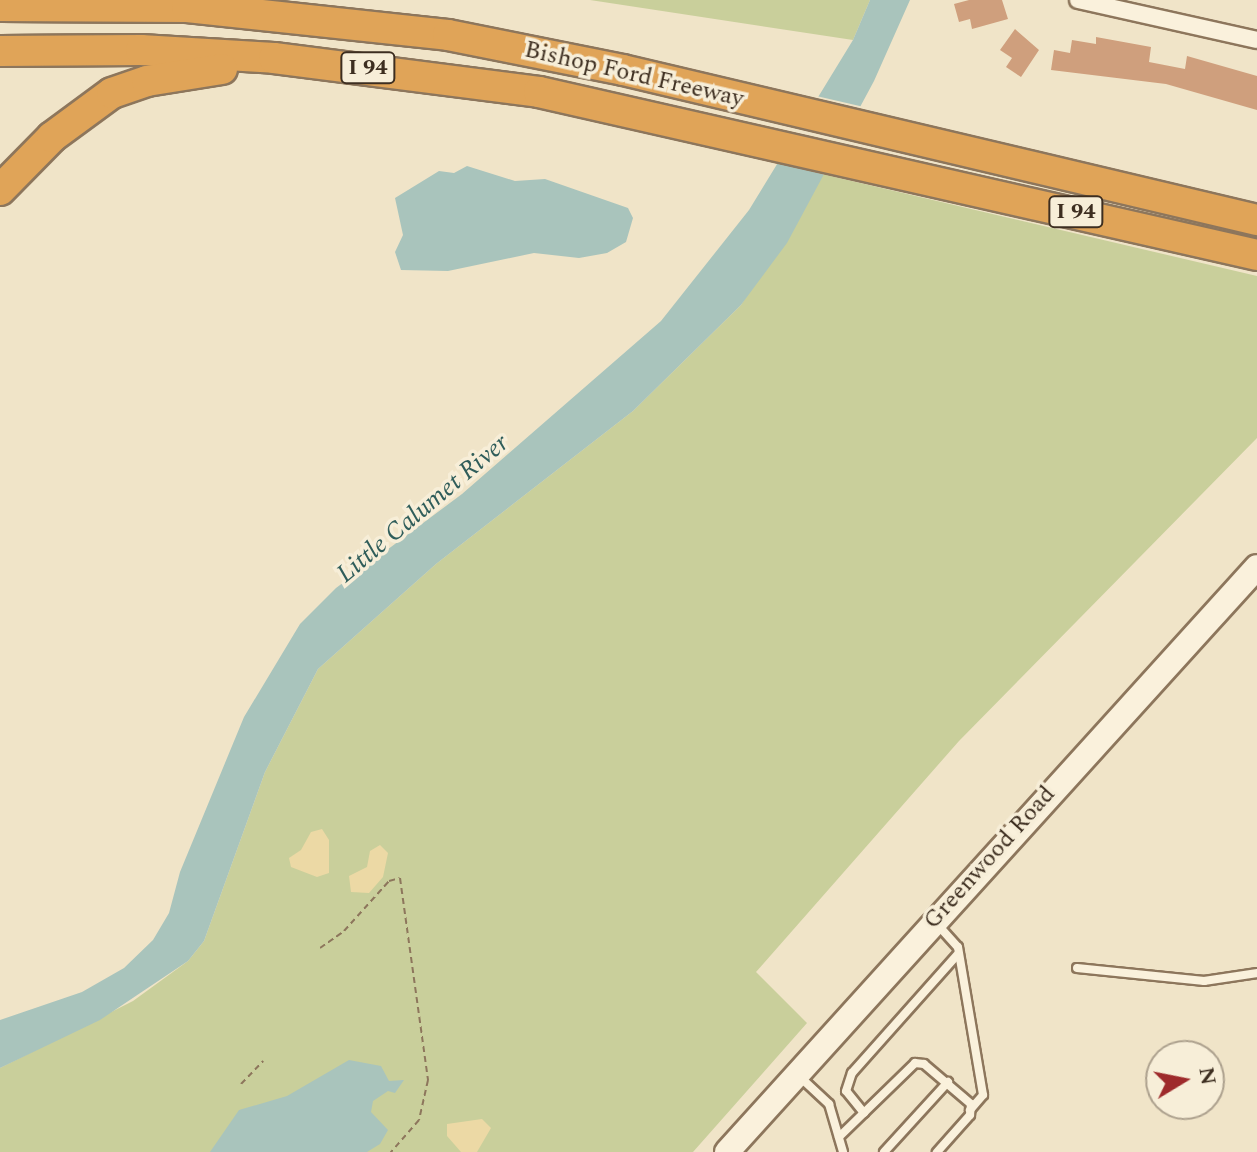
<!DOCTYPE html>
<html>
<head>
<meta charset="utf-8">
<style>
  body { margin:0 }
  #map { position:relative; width:1257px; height:1152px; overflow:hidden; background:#f0e4c8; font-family:Spectral,serif }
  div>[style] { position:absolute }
  .green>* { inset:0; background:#c9cf9b }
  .sand>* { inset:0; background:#ecd9a5 }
  .water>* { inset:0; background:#a9c4bc }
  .pier>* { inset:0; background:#f0e4c8 }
  .building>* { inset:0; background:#cf9f7d }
  .path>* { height:2px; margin-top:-1px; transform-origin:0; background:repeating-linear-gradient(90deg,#8d765c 0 6px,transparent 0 10px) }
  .roads { filter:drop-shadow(2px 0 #8d765c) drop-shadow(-2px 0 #8d765c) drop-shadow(0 2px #8d765c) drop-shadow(0 -2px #8d765c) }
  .lane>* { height:8px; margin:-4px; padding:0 4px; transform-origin:4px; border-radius:4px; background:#faf1dc }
  .street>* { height:16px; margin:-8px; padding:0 8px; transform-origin:8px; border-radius:8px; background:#faf1dc }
  .secondary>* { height:24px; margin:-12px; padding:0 12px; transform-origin:12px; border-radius:12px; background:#faf1dc }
  .highway>* { height:30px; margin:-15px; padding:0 15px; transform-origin:15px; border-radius:15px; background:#e0a458 }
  span { translate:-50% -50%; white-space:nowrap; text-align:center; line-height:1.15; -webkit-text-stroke:7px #f7eed8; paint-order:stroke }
  .shield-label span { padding:2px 6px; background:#f7eed8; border:2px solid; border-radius:6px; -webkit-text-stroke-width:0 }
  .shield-label { font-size:22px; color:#3d2e20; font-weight:700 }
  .street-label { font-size:24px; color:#3d2e20 }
  .water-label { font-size:26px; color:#2f5d5a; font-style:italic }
  .north { position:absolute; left:1145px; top:1040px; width:80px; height:80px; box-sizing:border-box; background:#f7eed8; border:2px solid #ada18e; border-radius:50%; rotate:80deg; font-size:22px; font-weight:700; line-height:32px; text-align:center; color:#3d2e20 }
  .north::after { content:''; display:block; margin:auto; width:28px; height:36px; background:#9e2a2b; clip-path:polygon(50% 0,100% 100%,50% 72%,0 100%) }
</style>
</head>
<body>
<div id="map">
  <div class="green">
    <i style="clip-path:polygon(590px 0,870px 0,853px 40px)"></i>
    <i style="clip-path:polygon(822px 174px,1257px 276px,1257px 438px,959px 741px,756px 972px,807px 1023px,693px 1152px,0 1152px,0 1068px,133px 1001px,188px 961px,204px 941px,265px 772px,318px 669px,436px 564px,633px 411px,741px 305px)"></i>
  </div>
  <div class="sand">
    <i style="clip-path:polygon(322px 829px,329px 840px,329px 873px,317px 877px,291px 867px,289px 858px,301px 850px,311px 832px)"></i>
    <i style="clip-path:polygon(380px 845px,388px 853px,383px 877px,369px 893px,351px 892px,349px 876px,367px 867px,370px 851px)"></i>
    <i style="clip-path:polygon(482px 1119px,491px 1128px,477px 1152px,461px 1152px,447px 1136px,447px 1124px)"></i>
  </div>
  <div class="water">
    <i style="clip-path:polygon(870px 0,910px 0,874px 81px,787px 243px,741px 305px,633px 411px,436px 564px,318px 669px,265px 772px,204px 941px,188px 961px,100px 1020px,0 1068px,0 1020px,82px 992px,124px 968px,153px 940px,169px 913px,180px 872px,244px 717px,300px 624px,336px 588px,462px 494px,661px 321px,749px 210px,853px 40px)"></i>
    <i style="clip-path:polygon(467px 166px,515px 181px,545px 179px,628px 208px,633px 218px,626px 242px,607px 253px,579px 258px,534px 253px,448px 271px,401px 270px,395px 252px,403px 235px,395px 198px,439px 171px,454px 173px)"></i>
    <i style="clip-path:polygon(349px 1060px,381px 1066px,389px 1081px,404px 1080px,395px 1093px,388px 1091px,373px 1101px,371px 1112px,388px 1130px,380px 1144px,367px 1152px,210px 1152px,239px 1110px,287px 1096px)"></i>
  </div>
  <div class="pier">
    <i style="clip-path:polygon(812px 95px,864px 107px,826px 175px,773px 162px)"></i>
  </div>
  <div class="building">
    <i style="clip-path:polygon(969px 0,1002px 0,1008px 19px,972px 29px,970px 19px,959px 22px,954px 4px)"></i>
    <i style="clip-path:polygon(1015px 29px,1039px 50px,1021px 77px,1006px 67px,1012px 58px,1000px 50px)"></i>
    <i style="clip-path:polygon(1096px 37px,1151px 47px,1149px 62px,1185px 69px,1187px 56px,1257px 76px,1257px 110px,1166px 84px,1051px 70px,1054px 50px,1070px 53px,1072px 40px,1096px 44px)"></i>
  </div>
  <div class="path">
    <i style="left:320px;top:948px;width:29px;rotate:-35deg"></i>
    <i style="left:344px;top:931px;width:67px;rotate:-48deg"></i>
    <i style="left:389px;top:881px;width:11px;rotate:-15deg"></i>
    <i style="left:400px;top:878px;width:204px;rotate:82.1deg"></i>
    <i style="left:428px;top:1080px;width:41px;rotate:102.7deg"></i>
    <i style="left:419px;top:1120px;width:43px;rotate:131.2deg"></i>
    <i style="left:241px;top:1084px;width:32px;rotate:-46deg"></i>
  </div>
  <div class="roads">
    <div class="lane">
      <i style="left:937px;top:924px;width:31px;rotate:48deg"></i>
      <i style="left:958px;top:947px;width:150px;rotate:80.4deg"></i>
      <i style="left:983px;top:1095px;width:20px;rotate:131deg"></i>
      <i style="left:1077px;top:968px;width:128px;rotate:5.8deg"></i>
      <i style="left:1204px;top:981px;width:54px;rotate:-8.6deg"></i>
      <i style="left:800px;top:1077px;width:40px;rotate:43deg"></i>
      <i style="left:829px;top:1104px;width:50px;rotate:73.7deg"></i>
      <i style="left:864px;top:1113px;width:28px;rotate:-129deg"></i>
      <i style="left:846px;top:1091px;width:19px;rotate:-72deg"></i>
      <i style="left:852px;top:1073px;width:159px;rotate:-48.3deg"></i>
      <i style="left:839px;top:1137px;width:106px;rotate:-44.2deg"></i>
      <i style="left:915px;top:1063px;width:9px;rotate:6deg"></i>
      <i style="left:924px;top:1064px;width:62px;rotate:40.4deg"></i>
      <i style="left:971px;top:1104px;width:11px;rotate:95deg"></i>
      <i style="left:970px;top:1115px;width:50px;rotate:131.7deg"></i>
      <i style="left:884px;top:1152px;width:95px;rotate:-47.6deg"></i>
    </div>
    <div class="street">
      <i style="left:1078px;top:0;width:183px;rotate:12.6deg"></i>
    </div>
    <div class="secondary">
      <i style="left:727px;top:1152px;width:789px;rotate:-47.82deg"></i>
    </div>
    <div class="highway">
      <i style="left:0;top:6px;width:187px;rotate:0.3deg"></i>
      <i style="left:187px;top:7px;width:262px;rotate:6.1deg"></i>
      <i style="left:448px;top:35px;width:178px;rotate:11.3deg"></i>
      <i style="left:623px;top:70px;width:652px;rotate:13.31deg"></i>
      <i style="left:0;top:51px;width:141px;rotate:-0.4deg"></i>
      <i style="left:141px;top:50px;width:133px;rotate:3.4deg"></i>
      <i style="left:274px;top:58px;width:267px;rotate:7.3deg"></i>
      <i style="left:539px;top:92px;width:736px;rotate:12.79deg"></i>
      <i style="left:0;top:190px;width:74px;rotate:-45.5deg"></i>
      <i style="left:52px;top:137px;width:74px;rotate:-36.3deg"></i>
      <i style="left:112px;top:93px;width:37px;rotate:-19deg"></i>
      <i style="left:147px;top:81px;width:76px;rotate:-9.1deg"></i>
    </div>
  </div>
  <div class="shield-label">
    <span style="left:368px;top:68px">I 94</span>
    <span style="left:1076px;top:212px">I 94</span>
  </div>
  <div class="street-label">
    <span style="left:634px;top:75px;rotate:13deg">Bishop Ford Freeway</span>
    <span style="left:990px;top:858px;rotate:-48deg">Greenwood Road</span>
  </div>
  <div class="water-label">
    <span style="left:423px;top:509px;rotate:-40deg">Little Calumet River</span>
  </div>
  <div class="north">N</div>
</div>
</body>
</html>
